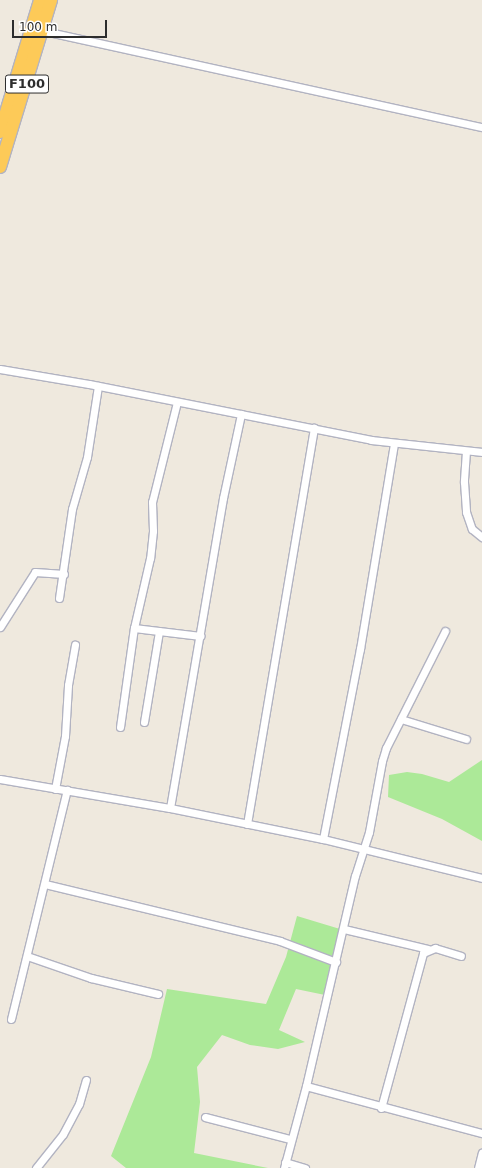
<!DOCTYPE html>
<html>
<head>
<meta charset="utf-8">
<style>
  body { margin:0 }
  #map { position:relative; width:482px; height:1168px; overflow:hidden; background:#efe9de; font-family:"DejaVu Sans",sans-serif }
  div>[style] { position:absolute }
  .green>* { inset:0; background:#ace998 }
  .roads { filter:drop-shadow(1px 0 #b2b3c1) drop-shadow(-1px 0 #b2b3c1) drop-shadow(0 1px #b2b3c1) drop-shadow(0 -1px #b2b3c1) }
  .minor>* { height:7px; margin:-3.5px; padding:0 3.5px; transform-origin:3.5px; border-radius:3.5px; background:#fff }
  .trunk>* { height:12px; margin:-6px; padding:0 6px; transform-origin:6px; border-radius:6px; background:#fdca58 }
  span { translate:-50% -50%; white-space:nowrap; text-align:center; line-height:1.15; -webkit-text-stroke:3px #fff; paint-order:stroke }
  .shield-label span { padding:1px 3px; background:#fff; border:1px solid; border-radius:3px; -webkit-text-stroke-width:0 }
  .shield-label { font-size:13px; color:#2d2d2d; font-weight:700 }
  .scale { position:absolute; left:12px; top:20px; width:95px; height:18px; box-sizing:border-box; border:2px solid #2d2d2d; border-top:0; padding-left:5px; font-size:12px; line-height:14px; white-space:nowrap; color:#2d2d2d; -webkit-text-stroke:3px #fff; paint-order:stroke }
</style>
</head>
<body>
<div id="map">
  <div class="green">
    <i style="clip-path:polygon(482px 760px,482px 841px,442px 819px,388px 797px,389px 775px,407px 772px,422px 774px,449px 782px)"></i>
    <i style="clip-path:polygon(297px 916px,340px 929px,325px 995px,296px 989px,279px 1030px,305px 1042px,278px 1049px,250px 1045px,222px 1035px,197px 1067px,200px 1102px,194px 1153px,268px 1168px,126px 1168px,111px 1156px,151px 1057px,167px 989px,266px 1004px,286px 957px)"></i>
  </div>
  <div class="roads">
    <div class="minor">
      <i style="left:44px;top:31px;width:448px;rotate:12.4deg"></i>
      <i style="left:0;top:369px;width:90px;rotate:9.6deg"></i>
      <i style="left:89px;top:384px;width:288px;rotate:11.2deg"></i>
      <i style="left:371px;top:440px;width:112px;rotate:6.2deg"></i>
      <i style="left:177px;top:402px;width:103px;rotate:104deg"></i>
      <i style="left:152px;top:502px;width:29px;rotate:88deg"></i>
      <i style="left:153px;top:531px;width:27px;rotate:96deg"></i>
      <i style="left:150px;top:558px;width:72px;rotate:102.9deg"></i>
      <i style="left:134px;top:628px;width:67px;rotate:6.8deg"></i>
      <i style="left:466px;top:451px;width:31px;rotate:94deg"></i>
      <i style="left:464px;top:482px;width:30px;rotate:86deg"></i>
      <i style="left:466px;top:512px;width:18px;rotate:71deg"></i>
      <i style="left:472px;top:529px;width:13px;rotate:39deg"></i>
      <i style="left:59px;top:598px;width:90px;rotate:-81.7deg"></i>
      <i style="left:72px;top:509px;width:54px;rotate:-73.9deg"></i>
      <i style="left:87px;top:457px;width:72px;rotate:-81.2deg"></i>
      <i style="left:0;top:627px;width:65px;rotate:-57.5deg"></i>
      <i style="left:35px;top:572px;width:29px;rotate:4deg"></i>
      <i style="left:401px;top:719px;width:68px;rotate:17.1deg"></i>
      <i style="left:144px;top:722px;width:92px;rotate:-80.6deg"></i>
      <i style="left:120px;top:727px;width:100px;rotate:-82deg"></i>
      <i style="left:0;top:779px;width:172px;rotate:9.7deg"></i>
      <i style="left:170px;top:808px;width:156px;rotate:11.5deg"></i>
      <i style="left:323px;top:839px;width:164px;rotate:13.8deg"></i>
      <i style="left:55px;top:789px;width:54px;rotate:-79.3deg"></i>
      <i style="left:65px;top:736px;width:51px;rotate:-86.6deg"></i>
      <i style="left:68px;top:685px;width:41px;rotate:-80.1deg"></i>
      <i style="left:170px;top:808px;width:314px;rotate:-80.3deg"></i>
      <i style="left:223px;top:498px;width:86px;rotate:-77.9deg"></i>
      <i style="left:247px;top:824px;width:402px;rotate:-80.4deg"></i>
      <i style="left:323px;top:839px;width:194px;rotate:-79deg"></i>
      <i style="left:360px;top:649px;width:208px;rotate:-80.6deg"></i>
      <i style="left:45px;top:884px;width:242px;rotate:13.6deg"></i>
      <i style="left:280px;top:941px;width:60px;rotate:20.6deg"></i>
      <i style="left:344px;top:929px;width:86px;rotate:13.4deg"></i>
      <i style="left:27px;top:956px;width:68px;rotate:19deg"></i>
      <i style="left:91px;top:978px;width:69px;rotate:13.4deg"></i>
      <i style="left:11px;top:1019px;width:236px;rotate:-76.3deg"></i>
      <i style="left:306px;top:1086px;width:182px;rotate:15deg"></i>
      <i style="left:381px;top:1108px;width:161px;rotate:-74.8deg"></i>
      <i style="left:423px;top:953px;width:13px;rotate:-23deg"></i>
      <i style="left:435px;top:948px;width:27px;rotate:17deg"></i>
      <i style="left:205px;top:1117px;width:88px;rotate:14.5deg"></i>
      <i style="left:285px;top:1162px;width:21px;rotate:17deg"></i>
      <i style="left:36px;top:1168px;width:43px;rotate:-51.5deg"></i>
      <i style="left:63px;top:1134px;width:34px;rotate:-62deg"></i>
      <i style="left:79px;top:1104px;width:25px;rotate:-74deg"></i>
      <i style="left:284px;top:1168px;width:85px;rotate:-75deg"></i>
      <i style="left:306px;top:1086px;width:216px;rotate:-76.9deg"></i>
      <i style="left:355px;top:876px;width:46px;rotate:-72.3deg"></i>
      <i style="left:369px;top:832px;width:72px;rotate:-79.6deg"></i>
      <i style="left:382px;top:761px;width:14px;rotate:-73deg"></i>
      <i style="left:386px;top:748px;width:131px;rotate:-63.2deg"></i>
      <i style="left:478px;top:1168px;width:16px;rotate:-76deg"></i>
    </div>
    <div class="trunk">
      <i style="left:0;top:132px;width:138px;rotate:-73.1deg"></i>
      <i style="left:0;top:167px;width:175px;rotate:-73deg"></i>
    </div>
  </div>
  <div class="shield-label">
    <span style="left:27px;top:84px">F100</span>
  </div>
  <div class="scale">100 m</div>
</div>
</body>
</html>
